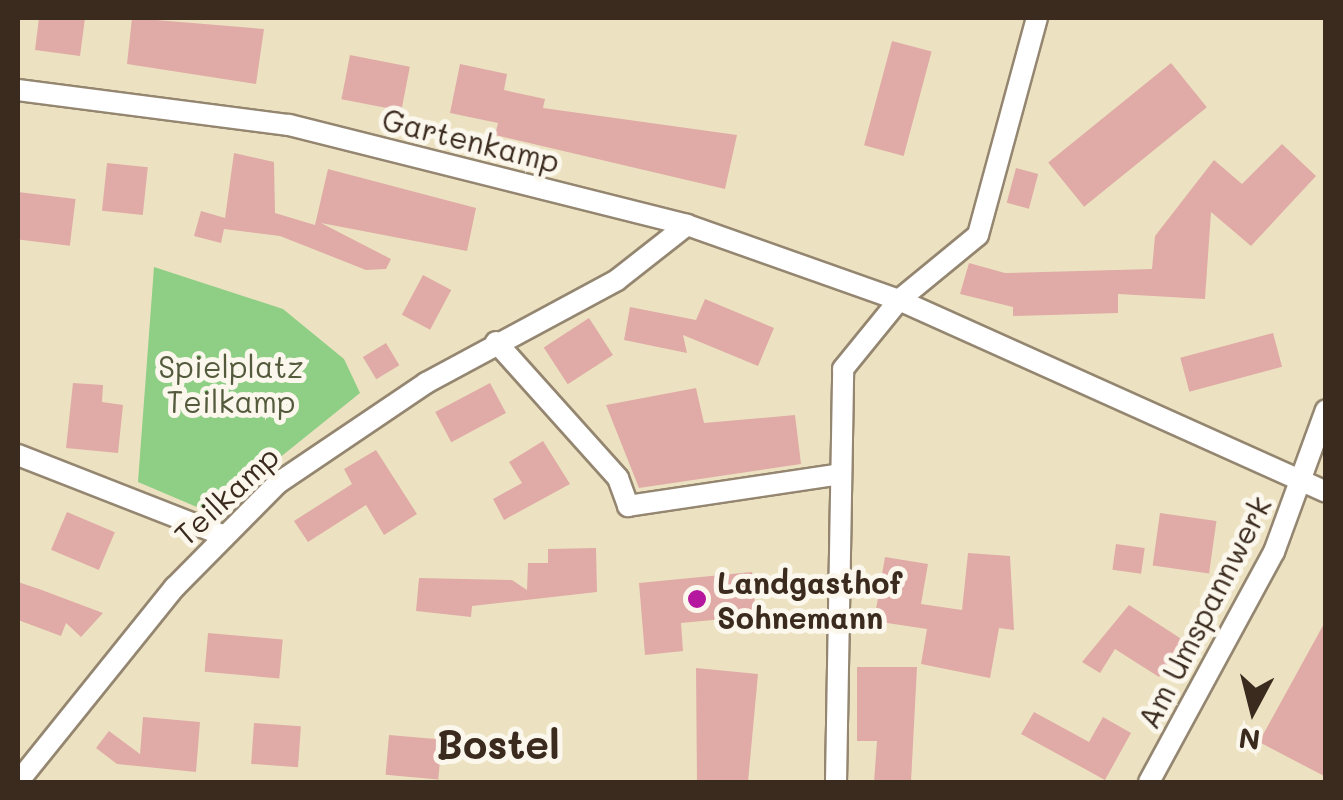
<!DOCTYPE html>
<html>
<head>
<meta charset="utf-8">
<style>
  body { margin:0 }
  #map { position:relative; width:1343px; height:800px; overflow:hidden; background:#ece2c1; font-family:Mali,sans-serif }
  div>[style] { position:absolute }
  .green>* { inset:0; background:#8ece85 }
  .building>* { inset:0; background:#e0aba6; transform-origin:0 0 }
  .roads { filter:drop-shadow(2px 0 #948670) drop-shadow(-2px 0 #948670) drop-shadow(0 2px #948670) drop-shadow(0 -2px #948670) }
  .street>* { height:20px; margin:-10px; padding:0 10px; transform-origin:10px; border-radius:10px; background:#fff }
  .dots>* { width:28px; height:28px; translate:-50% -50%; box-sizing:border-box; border:5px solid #fbf7ec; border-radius:50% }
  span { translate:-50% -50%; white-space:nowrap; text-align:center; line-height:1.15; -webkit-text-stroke:10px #fbf7ec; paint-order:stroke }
  .street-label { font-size:30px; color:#3b2a1e }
  .park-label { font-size:30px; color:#545b3d }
  .poi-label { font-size:30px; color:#3b2a1e; font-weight:700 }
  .left { translate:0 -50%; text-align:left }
  .district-label { font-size:40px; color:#3b2a1e; font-weight:700 }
  .frame { position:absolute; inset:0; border:20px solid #3b2a1e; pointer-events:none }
  .north { position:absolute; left:1203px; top:660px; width:100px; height:100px; -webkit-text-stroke:8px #fbf7ec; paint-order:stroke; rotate:187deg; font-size:28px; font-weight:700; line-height:40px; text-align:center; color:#3b2a1e }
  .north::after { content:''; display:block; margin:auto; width:35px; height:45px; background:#3b2a1e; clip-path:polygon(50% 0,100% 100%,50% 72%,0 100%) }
</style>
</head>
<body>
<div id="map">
  <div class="green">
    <i style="clip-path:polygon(154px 267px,283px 309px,344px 359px,360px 393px,211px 513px,138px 482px)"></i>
  </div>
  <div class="building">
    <i style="clip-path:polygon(39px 18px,85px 18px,80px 56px,35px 50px)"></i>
    <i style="clip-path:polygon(132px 18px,264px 29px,256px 84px,127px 64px)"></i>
    <i style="left:892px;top:41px;width:41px;height:108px;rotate:15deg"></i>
    <i style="left:350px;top:55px;width:61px;height:45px;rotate:11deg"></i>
    <i style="left:1171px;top:63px;width:57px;height:158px;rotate:51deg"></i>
    <i style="clip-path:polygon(460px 64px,507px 74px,504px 90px,545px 99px,543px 108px,737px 135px,725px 189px,495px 135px,498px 123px,450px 113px)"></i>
    <i style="clip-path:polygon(1282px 144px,1316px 176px,1251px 246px,1211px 212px,1205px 299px,1118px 294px,1118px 313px,1013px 316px,1013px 307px,960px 294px,969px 263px,1005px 273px,1152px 269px,1155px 236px,1214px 160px,1242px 184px)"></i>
    <i style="clip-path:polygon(234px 153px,274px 162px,275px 213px,315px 225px,328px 169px,476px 208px,467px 251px,321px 223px,391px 259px,386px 269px,366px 270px,280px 236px,224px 229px,221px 243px,194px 236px,201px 211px,225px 218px)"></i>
    <i style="left:107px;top:163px;width:41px;height:48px;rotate:6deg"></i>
    <i style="left:1016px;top:168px;width:23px;height:36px;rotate:15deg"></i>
    <i style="left:18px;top:192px;width:58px;height:47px;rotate:7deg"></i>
    <i style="left:423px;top:275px;width:32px;height:45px;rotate:28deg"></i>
    <i style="clip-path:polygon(705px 299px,774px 328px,758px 366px,683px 335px,687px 353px,624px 340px,630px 307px,696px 320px)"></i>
    <i style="left:589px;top:318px;width:44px;height:54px;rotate:57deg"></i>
    <i style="left:1273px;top:333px;width:35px;height:96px;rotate:75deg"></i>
    <i style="left:386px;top:343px;width:26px;height:27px;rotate:59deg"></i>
    <i style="clip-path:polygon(73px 383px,103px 385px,102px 402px,123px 405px,118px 453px,66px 448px)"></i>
    <i style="left:490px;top:383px;width:34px;height:62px;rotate:62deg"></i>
    <i style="clip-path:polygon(696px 388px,704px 423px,795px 415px,801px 464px,639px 488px,606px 405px)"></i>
    <i style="clip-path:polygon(543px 441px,570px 484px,504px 520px,493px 499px,522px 483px,509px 462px)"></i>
    <i style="clip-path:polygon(376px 450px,417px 514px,384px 535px,366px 505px,308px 542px,294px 521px,352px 484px,344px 469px)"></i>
    <i style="left:67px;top:512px;width:52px;height:41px;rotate:23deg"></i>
    <i style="left:1160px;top:513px;width:57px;height:53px;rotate:8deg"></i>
    <i style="left:1116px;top:544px;width:29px;height:26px;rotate:8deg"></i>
    <i style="clip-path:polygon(596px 548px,597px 592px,472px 606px,471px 617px,416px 611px,419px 578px,512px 580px,527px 590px,528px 563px,548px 563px,548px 549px)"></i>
    <i style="clip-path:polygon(968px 553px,1010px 556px,1014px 630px,999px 628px,990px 678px,921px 664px,927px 629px,874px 621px,885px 557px,928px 564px,921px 604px,962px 610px)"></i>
    <i style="clip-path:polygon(752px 572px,756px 616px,681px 623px,683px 651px,645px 655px,639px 583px)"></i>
    <i style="clip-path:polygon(18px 582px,39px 589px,103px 613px,81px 637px,66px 623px,61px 636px,18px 620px)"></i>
    <i style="clip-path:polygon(1129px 605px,1183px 640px,1159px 677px,1115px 649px,1100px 673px,1082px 662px)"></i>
    <i style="clip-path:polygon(1326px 620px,1326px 777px,1259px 742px)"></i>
    <i style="left:208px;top:633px;width:75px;height:39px;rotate:5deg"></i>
    <i style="clip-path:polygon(857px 667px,917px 667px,911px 782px,874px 782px,877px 741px,857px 741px)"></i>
    <i style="clip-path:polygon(696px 668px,758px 674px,748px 782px,697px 782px)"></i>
    <i style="clip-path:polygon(1034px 712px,1089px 742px,1103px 717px,1131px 733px,1105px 780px,1021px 734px)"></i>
    <i style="clip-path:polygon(143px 717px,200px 722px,196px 772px,117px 764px,96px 748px,109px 731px,140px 754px)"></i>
    <i style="left:254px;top:723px;width:47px;height:41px;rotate:4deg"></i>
    <i style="left:389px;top:735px;width:53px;height:40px;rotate:5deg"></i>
  </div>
  <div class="roads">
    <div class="street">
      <i style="left:18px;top:90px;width:273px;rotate:7.4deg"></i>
      <i style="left:289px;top:125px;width:410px;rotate:14.1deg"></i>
      <i style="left:687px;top:225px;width:225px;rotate:19.5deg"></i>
      <i style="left:899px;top:300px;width:468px;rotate:24.2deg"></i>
      <i style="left:496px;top:342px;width:183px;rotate:48.1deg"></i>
      <i style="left:618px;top:478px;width:30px;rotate:70deg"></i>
      <i style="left:628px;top:506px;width:210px;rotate:-8.5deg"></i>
      <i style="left:18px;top:455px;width:219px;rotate:21.4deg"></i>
      <i style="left:18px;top:782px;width:250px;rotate:-51.2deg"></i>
      <i style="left:175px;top:587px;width:146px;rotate:-45.3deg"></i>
      <i style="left:278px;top:483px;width:179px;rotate:-34deg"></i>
      <i style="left:426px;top:383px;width:217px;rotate:-28.3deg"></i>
      <i style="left:617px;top:280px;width:89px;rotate:-38.2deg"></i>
      <i style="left:836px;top:782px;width:413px;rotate:-89deg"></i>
      <i style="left:843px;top:369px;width:89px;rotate:-50.9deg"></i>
      <i style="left:899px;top:300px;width:102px;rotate:-39.4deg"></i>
      <i style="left:978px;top:235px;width:225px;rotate:-74.8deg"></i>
      <i style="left:1149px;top:782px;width:262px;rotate:-61.5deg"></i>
      <i style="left:1274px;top:552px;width:151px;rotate:-69.9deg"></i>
    </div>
  </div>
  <div class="dots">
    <i style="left:697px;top:599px;background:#b5179e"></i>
  </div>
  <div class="street-label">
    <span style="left:471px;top:140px;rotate:14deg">Gartenkamp</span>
    <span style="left:226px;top:495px;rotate:-43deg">Teilkamp</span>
    <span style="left:1204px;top:612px;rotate:-63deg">Am Umspannwerk</span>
  </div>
  <div class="park-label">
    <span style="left:231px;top:383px">Spielplatz<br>Teilkamp</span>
  </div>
  <div class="poi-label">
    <span class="left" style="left:717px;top:599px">Landgasthof<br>Sohnemann</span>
  </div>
  <div class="district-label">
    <span style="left:498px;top:743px">Bostel</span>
  </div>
  <div class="frame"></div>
  <div class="north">N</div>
</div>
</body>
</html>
